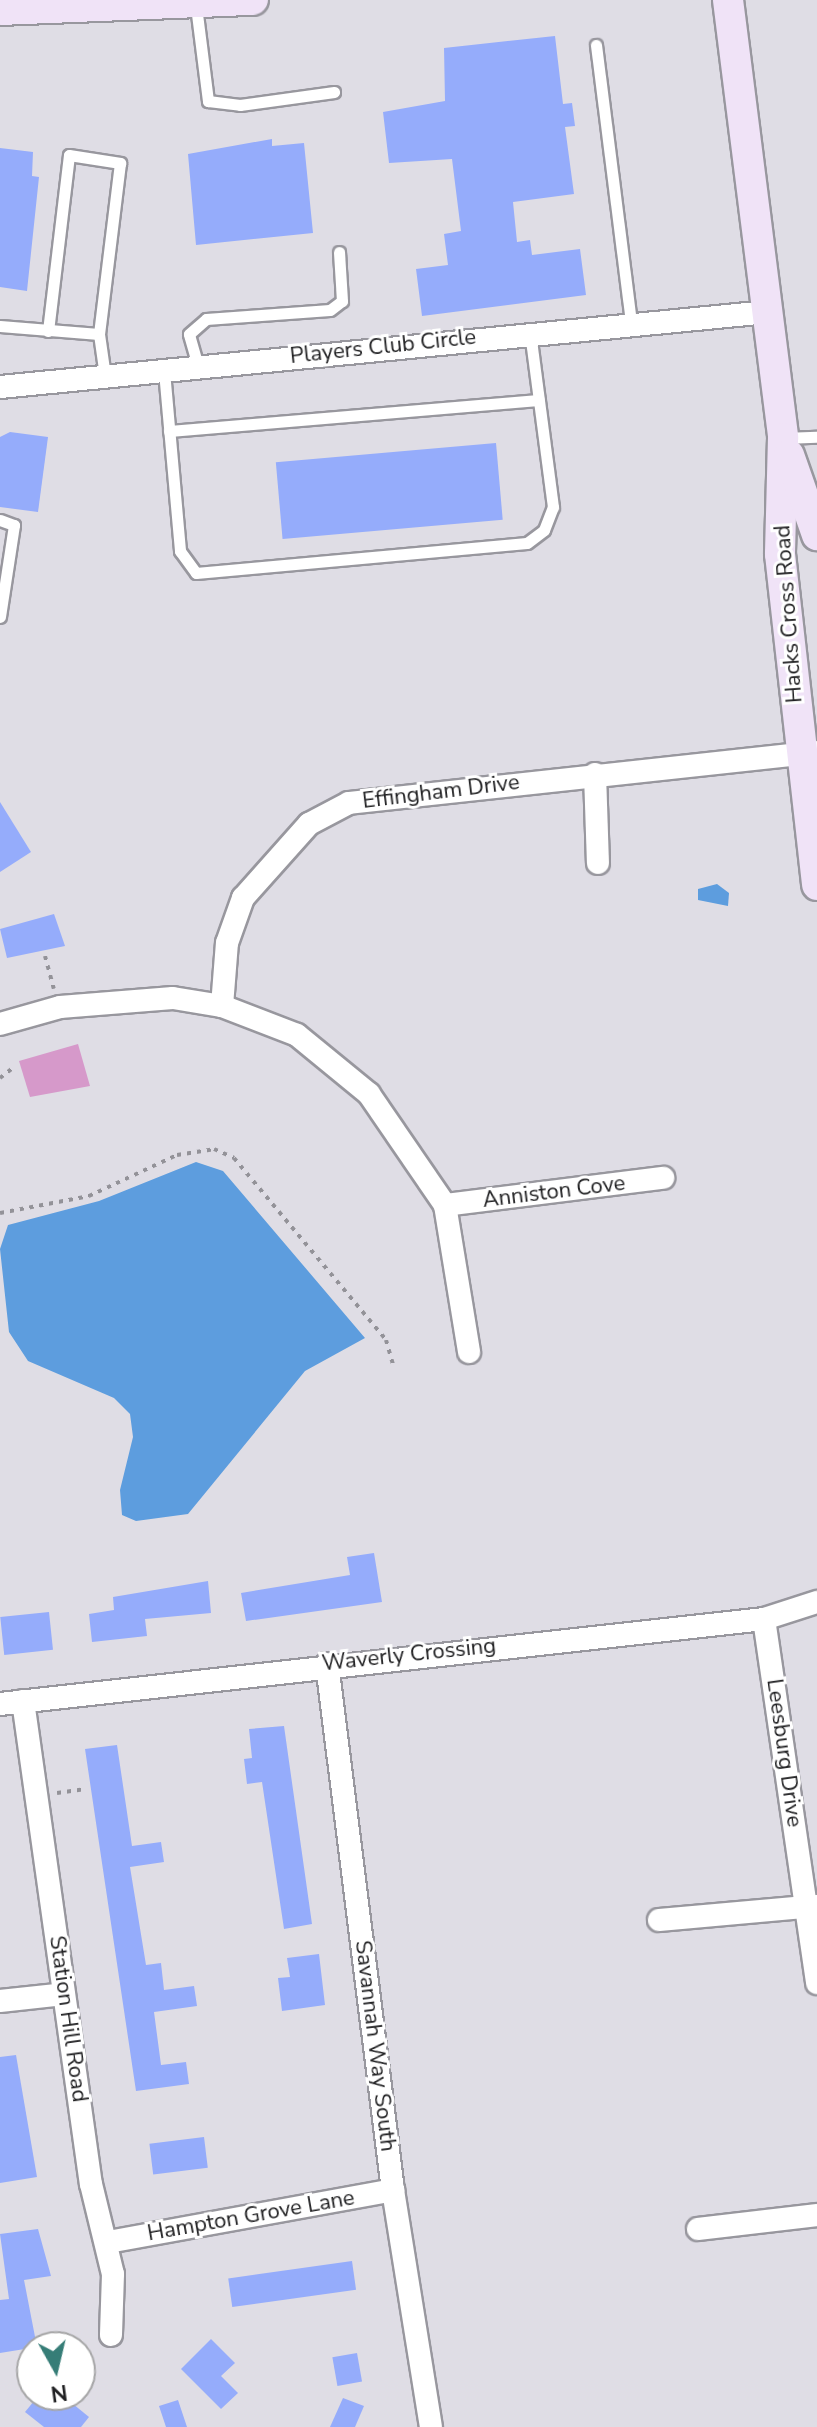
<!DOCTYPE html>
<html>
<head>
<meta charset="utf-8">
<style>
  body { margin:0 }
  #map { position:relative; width:817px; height:2427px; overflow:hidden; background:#dfdde5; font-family:"Nunito Sans",sans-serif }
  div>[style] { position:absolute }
  .green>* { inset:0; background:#d699ca }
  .water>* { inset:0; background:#5d9dde }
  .building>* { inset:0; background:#95acfb; transform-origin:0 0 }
  .path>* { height:4px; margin-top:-2px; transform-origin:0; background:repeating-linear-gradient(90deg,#939298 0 4px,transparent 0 10px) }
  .roads { filter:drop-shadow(2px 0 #98979e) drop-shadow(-2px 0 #98979e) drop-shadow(0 2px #98979e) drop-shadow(0 -2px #98979e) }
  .lane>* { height:11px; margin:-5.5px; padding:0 5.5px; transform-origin:5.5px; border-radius:5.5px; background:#fff }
  .street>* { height:22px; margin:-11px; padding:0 11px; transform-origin:11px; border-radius:11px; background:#fff }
  .secondary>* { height:30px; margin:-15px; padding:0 15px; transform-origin:15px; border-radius:15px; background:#f0e3f7 }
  span { translate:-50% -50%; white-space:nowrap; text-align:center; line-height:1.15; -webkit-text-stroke:6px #fff; paint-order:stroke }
  .street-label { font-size:22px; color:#202022 }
  .north { position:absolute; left:16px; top:2331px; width:80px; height:80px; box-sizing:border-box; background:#fff; border:2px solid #a6a6a7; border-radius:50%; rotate:172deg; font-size:22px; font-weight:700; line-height:32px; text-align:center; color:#202022 }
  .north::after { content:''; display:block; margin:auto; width:28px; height:36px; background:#367d77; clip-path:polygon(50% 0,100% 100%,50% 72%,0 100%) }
</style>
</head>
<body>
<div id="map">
  <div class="green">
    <i style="clip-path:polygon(78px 1044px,90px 1086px,30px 1097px,19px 1061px)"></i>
  </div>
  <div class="water">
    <i style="clip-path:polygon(717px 884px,729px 893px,728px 906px,698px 900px,698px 889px)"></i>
    <i style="clip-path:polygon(196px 1162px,223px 1171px,365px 1338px,305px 1371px,188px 1514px,136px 1521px,122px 1515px,120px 1490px,133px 1437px,130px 1414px,114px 1398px,28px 1361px,9px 1332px,0 1249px,8px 1225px,99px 1201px)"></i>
  </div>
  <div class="building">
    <i style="clip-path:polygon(555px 36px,563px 104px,572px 103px,575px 126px,565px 127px,574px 194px,513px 202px,517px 242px,530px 240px,532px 255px,580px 249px,586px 295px,422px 316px,416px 269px,448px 265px,444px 234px,461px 231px,452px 159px,389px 163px,383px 112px,445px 101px,444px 48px)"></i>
    <i style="clip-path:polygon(272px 139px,272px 146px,304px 143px,313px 233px,196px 245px,188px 154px)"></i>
    <i style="clip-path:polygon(0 148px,33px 152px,32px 176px,39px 177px,27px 291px,0 287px)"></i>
    <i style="clip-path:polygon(10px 432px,48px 437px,38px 512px,0 507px,0 437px)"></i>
    <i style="left:496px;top:443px;width:77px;height:221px;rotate:85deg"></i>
    <i style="clip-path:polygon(0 802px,31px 852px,0 872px)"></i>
    <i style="clip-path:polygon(54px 914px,65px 946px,7px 958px,0 929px)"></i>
    <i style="clip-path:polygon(374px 1553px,382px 1602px,246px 1621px,241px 1593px,350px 1575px,347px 1557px)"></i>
    <i style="clip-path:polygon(208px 1581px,211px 1613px,145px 1619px,147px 1636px,92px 1642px,89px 1614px,114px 1610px,113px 1597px)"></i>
    <i style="left:49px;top:1612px;width:38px;height:49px;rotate:84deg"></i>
    <i style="clip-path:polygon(284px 1726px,312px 1924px,284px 1929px,262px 1782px,247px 1784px,244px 1759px,252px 1758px,249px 1729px)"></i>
    <i style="clip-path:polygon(117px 1745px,132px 1846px,161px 1842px,164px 1862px,130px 1867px,146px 1965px,161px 1963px,164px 1990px,194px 1986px,197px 2006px,154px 2012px,161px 2065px,186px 2062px,189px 2084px,136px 2091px,85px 1749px)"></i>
    <i style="clip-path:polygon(319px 1954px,325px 2005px,282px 2011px,278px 1978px,290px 1977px,287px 1958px)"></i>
    <i style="clip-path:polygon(16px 2055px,37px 2177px,0 2183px,0 2057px)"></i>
    <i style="left:204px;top:2137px;width:31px;height:55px;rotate:83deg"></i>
    <i style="clip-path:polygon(38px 2229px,51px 2276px,24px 2280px,37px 2347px,0 2353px,0 2300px,9px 2299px,0 2234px)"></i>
    <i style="left:352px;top:2261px;width:29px;height:125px;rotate:82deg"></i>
    <i style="clip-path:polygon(211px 2339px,235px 2363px,221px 2376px,238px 2393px,221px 2409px,181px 2369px)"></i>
    <i style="left:357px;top:2353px;width:29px;height:25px;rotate:80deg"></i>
    <i style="clip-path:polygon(39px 2395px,62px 2395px,89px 2417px,81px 2427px,44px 2427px,25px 2412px)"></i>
    <i style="clip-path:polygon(343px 2398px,364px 2406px,355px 2427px,330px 2427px)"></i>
    <i style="clip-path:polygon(178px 2400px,187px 2427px,166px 2427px,159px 2406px)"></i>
  </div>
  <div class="path">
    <i style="left:45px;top:956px;width:34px;rotate:75deg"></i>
    <i style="left:0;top:1078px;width:16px;rotate:-38deg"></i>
    <i style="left:0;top:1213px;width:91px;rotate:-10.8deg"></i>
    <i style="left:89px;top:1196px;width:97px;rotate:-25deg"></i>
    <i style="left:177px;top:1155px;width:37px;rotate:-9deg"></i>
    <i style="left:214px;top:1149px;width:22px;rotate:24deg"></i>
    <i style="left:234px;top:1158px;width:237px;rotate:50.1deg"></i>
    <i style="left:386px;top:1340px;width:26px;rotate:74deg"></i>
    <i style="left:57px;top:1793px;width:29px;rotate:-8deg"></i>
  </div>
  <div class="roads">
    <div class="lane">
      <i style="left:196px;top:6px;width:96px;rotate:82.8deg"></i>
      <i style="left:208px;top:101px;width:32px;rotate:7deg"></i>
      <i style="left:240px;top:105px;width:95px;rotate:-7.9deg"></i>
      <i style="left:596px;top:45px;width:281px;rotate:82.8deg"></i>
      <i style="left:0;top:326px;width:99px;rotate:4.6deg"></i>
      <i style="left:99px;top:334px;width:42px;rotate:81.9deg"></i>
      <i style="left:48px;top:331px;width:177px;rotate:-83.2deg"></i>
      <i style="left:69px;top:155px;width:52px;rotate:8.9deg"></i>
      <i style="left:120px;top:163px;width:172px;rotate:97deg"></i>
      <i style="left:198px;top:366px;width:33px;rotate:-106deg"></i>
      <i style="left:189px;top:334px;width:23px;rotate:-41deg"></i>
      <i style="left:206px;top:319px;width:124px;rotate:-4.2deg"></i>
      <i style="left:330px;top:310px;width:15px;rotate:-37deg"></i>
      <i style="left:342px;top:301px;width:49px;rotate:-93.5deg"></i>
      <i style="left:164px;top:371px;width:181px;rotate:84.9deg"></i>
      <i style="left:180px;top:551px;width:27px;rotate:54deg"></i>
      <i style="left:196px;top:573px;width:332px;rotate:-5.2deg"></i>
      <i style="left:527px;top:543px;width:21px;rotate:-37deg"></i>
      <i style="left:544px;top:530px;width:25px;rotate:-69deg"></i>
      <i style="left:553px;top:507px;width:176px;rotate:-97.5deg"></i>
      <i style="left:169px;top:431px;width:371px;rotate:-4.8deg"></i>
      <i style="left:783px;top:438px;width:34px;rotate:-2deg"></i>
      <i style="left:0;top:520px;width:15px;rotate:20deg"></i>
      <i style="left:14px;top:525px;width:93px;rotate:98.7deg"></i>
    </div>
    <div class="street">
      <i style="left:0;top:387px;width:771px;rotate:-5.58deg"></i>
      <i style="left:595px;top:774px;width:89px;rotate:88.1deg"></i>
      <i style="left:222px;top:1006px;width:63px;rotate:-85.5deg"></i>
      <i style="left:227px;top:943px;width:48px;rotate:-70.4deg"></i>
      <i style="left:243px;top:898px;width:99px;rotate:-48.3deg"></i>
      <i style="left:309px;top:824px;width:45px;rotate:-27.7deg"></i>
      <i style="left:349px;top:803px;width:470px;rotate:-6.2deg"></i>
      <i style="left:0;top:1024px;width:62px;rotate:-15.8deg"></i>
      <i style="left:60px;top:1007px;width:113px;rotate:-4.6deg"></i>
      <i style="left:173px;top:998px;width:50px;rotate:9.3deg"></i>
      <i style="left:222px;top:1006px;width:80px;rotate:21.1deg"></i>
      <i style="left:297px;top:1035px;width:93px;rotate:39.3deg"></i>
      <i style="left:369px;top:1094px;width:135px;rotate:55.6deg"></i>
      <i style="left:445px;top:1205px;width:149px;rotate:80.7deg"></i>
      <i style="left:445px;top:1205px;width:220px;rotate:-7.1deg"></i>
      <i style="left:764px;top:1619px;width:368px;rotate:81.7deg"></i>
      <i style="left:327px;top:1664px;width:530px;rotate:82.85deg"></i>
      <i style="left:393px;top:2190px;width:240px;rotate:80.9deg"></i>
      <i style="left:23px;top:1701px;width:488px;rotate:82deg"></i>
      <i style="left:91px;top:2184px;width:93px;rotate:76.3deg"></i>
      <i style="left:113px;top:2274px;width:61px;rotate:91.9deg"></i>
      <i style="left:0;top:1704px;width:769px;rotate:-6.35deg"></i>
      <i style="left:764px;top:1619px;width:56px;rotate:-17.8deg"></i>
      <i style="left:659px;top:1920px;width:159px;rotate:-5.1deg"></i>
      <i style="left:0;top:2001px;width:64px;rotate:-6.2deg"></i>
      <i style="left:698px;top:2229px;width:120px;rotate:-6.7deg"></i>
      <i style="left:108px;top:2242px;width:290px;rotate:-10.3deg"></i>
    </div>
    <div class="secondary">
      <i style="left:728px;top:0;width:441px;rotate:82.8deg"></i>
      <i style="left:783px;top:438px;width:116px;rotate:91.5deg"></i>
      <i style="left:780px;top:554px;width:333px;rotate:83.6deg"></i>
      <i style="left:0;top:10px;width:253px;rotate:-2.3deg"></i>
      <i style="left:789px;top:455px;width:85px;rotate:70.7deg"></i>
    </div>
  </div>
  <div class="street-label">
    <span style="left:383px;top:347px;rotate:-6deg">Players Club Circle</span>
    <span style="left:789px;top:614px;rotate:-94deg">Hacks Cross Road</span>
    <span style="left:441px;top:792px;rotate:-7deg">Effingham Drive</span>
    <span style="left:554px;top:1192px;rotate:-7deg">Anniston Cove</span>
    <span style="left:409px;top:1655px;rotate:-6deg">Waverly Crossing</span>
    <span style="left:784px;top:1753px;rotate:82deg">Leesburg Drive</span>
    <span style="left:68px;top:2019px;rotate:82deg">Station Hill Road</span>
    <span style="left:375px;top:2046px;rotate:83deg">Savannah Way South</span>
    <span style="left:251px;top:2216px;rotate:-10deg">Hampton Grove Lane</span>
  </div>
  <div class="north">N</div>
</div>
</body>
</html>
